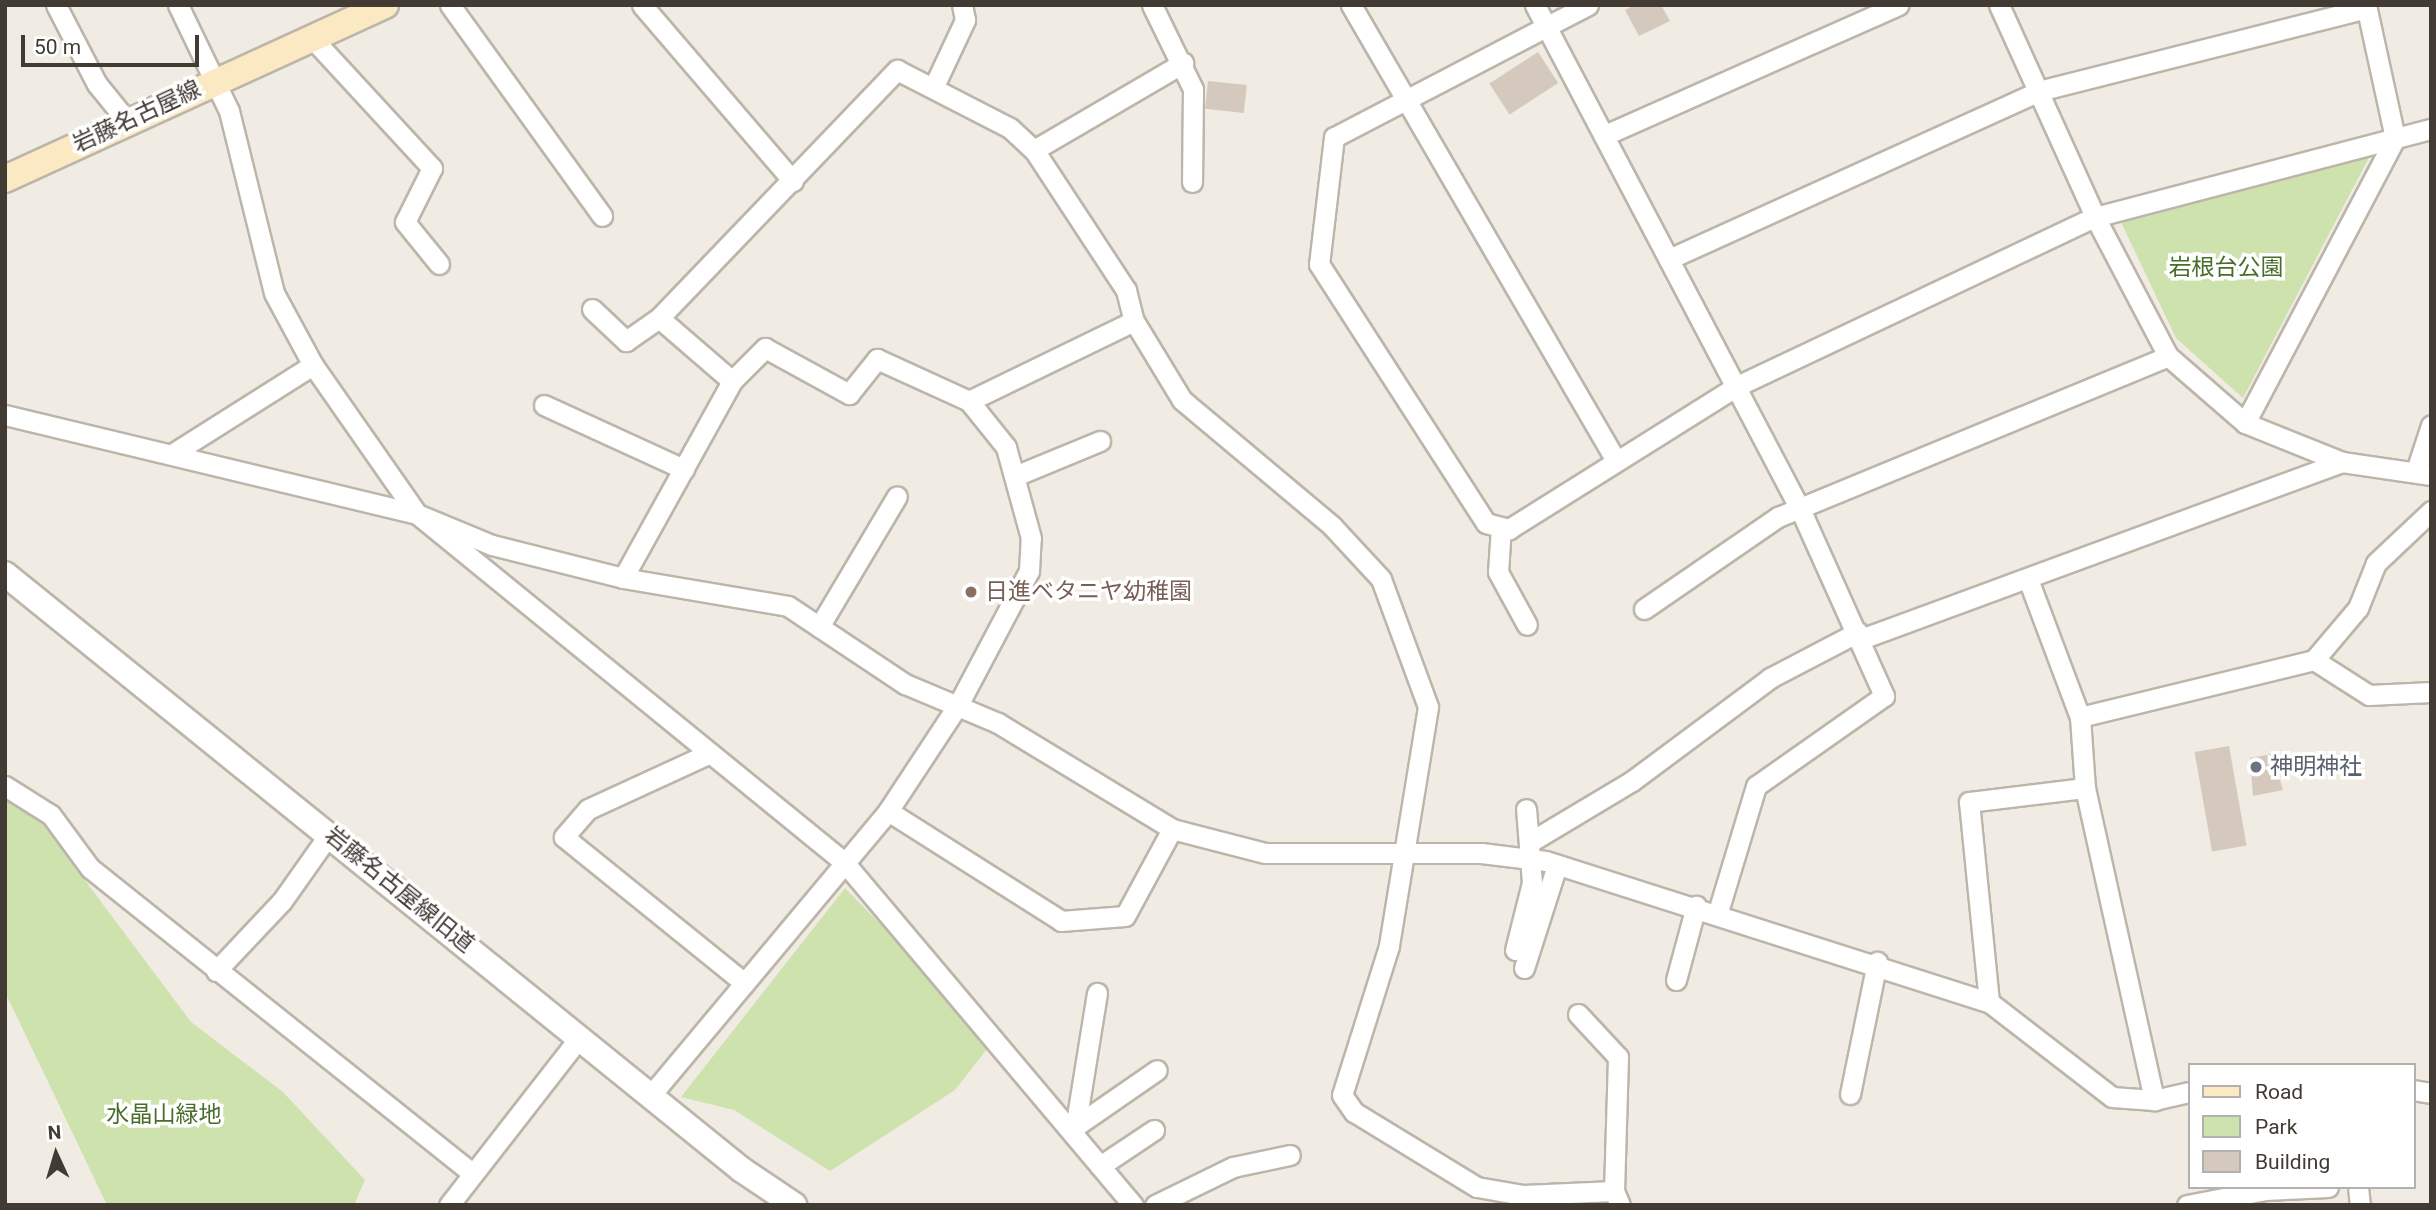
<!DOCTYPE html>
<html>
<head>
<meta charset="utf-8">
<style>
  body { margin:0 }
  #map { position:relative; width:2436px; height:1210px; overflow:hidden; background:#f0ebe3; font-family:Roboto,"Noto Sans JP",sans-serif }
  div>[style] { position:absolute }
  .green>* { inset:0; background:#cee2ae }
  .building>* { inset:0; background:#d4c9bc; transform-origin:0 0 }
  .roads { filter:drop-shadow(2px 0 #bdb5aa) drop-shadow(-2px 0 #bdb5aa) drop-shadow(0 2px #bdb5aa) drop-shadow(0 -2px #bdb5aa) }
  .minor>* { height:19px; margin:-9.5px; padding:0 9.5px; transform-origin:9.5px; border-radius:9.5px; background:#fff }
  .tertiary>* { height:24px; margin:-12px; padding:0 12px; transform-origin:12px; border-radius:12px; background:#fff }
  .secondary>* { height:26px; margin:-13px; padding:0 13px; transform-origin:13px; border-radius:13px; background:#fae9c3 }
  .dots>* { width:19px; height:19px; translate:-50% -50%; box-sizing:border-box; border:4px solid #fff; border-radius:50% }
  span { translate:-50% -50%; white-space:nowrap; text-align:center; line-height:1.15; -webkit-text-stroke:7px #fff; paint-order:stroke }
  .street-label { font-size:23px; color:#413b34 }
  .park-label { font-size:23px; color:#496e2c }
  .education-label { font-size:23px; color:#785e54 }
  .left { translate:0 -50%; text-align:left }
  .worship-label { font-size:23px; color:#5b616d }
  .frame { position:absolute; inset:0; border:7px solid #413b34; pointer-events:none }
  .legend { position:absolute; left:2188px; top:1063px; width:228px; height:126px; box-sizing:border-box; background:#fff; border:2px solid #b3b1ae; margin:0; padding:9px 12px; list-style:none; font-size:21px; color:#413b34 }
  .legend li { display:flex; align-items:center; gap:14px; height:35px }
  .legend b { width:35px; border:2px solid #b3b1ae }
  .north { position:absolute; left:21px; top:1119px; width:70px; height:70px; -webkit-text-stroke:5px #fff; paint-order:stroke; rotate:356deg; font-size:19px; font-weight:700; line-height:28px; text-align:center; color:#413b34 }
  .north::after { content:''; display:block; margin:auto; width:24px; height:32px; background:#413b34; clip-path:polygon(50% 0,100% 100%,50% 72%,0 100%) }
  .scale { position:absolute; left:21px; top:35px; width:178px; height:32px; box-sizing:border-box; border:4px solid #413b34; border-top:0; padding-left:9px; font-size:21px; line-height:24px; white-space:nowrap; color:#413b34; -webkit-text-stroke:5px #fff; paint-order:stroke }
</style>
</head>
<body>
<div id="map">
  <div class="green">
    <i style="clip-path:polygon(2374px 148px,2243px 398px,2176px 338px,2119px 218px)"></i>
    <i style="clip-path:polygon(5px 797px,36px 815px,191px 1022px,283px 1092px,365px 1180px,354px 1205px,107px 1205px,5px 992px)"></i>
    <i style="clip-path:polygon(845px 888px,930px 975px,987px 1049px,955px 1090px,830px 1171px,734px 1110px,681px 1097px)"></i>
  </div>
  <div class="building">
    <i style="clip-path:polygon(1635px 5px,1661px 5px,1670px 21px,1639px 36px,1625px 10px)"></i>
    <i style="left:1538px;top:52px;width:37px;height:58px;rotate:57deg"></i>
    <i style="left:1208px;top:81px;width:39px;height:28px;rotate:6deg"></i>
    <i style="left:2229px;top:746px;width:101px;height:35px;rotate:80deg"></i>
    <i style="clip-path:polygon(2272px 754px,2283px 790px,2253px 796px,2250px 758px)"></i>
  </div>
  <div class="roads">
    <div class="minor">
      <i style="left:56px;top:5px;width:89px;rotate:62.6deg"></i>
      <i style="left:97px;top:84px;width:48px;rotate:51deg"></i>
      <i style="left:178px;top:5px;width:118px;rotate:64.3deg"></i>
      <i style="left:229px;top:111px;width:187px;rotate:76.1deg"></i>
      <i style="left:274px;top:293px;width:82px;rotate:61.6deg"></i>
      <i style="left:313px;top:365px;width:182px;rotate:55.1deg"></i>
      <i style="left:417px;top:514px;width:551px;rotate:39.18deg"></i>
      <i style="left:844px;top:862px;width:449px;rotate:49.9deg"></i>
      <i style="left:450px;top:5px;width:260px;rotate:54.2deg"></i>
      <i style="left:642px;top:5px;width:232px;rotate:49.4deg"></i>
      <i style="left:1152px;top:5px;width:93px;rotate:64deg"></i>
      <i style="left:1193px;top:89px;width:93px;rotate:90.6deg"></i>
      <i style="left:1351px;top:5px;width:525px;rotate:59.82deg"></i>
      <i style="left:1535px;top:5px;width:572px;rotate:62.27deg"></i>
      <i style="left:1801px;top:511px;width:203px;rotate:65.8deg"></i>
      <i style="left:1884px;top:696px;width:156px;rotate:144.9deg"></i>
      <i style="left:1756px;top:786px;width:135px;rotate:106.8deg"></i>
      <i style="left:1588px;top:5px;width:286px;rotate:152.5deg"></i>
      <i style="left:1334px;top:137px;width:128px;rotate:96.7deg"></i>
      <i style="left:1319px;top:264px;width:308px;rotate:57.2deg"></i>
      <i style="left:1486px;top:523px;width:24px;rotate:15deg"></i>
      <i style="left:1509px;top:529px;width:269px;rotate:-32.1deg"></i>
      <i style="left:1737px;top:386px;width:396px;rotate:-25.3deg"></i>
      <i style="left:2095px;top:217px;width:347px;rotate:-14.7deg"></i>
      <i style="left:1999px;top:5px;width:233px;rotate:65.6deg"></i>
      <i style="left:2095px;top:217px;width:157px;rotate:62.3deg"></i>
      <i style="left:2168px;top:356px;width:102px;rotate:41deg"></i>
      <i style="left:2245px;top:423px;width:105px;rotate:21.9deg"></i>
      <i style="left:2342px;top:462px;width:90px;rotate:8.3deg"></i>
      <i style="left:312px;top:38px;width:177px;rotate:47.3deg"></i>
      <i style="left:432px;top:168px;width:60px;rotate:116.6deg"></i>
      <i style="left:405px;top:222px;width:54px;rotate:51deg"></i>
      <i style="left:935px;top:84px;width:71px;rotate:-64.9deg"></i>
      <i style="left:965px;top:20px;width:15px;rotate:-101deg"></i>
      <i style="left:1605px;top:135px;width:321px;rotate:-23.9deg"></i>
      <i style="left:1034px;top:150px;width:173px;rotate:-30.3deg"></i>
      <i style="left:1669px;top:259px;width:406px;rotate:-24.4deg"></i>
      <i style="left:2039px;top:91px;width:338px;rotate:-14.2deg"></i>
      <i style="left:592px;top:309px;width:47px;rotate:43.3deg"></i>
      <i style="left:626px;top:341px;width:40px;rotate:-34.9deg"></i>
      <i style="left:732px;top:381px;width:47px;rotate:-45deg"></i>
      <i style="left:765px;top:348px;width:96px;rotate:28.7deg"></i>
      <i style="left:849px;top:394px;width:45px;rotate:-51.3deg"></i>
      <i style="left:877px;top:359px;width:101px;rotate:24.5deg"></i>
      <i style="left:544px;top:405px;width:154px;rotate:24.6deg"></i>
      <i style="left:5px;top:415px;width:424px;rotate:13.5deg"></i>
      <i style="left:417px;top:514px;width:81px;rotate:22.5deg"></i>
      <i style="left:492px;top:545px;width:135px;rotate:14.1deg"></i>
      <i style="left:623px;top:578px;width:167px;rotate:9.6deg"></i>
      <i style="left:788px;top:606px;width:141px;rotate:33.7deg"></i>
      <i style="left:905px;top:684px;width:101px;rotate:22.8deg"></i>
      <i style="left:998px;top:723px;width:204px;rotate:31.3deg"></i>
      <i style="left:1172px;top:829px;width:96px;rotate:14.5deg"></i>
      <i style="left:1265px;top:853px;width:216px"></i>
      <i style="left:1481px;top:853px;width:65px;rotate:7deg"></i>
      <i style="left:1546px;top:861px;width:465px;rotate:17.7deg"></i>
      <i style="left:1989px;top:1002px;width:155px;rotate:37.7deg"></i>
      <i style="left:2112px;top:1097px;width:42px;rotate:4.1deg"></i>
      <i style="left:2154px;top:1100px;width:36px;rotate:-13deg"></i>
      <i style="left:2245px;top:423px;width:322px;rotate:-62.2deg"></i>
      <i style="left:2395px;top:138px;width:136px;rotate:-102.3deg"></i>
      <i style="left:172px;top:454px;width:167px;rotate:-32.3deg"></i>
      <i style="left:2416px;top:471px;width:48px;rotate:-71.9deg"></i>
      <i style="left:1015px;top:476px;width:92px;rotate:-22.4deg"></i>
      <i style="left:1501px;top:527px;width:45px;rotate:93.8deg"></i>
      <i style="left:1498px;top:572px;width:60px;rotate:61.3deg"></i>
      <i style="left:623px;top:578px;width:225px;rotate:-61deg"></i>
      <i style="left:732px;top:381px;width:96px;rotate:-139.2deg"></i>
      <i style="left:659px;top:318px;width:344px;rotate:-46.2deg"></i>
      <i style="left:897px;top:70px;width:127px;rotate:27.2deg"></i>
      <i style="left:1010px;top:128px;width:33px;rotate:43deg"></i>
      <i style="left:1034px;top:150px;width:168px;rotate:56.7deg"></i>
      <i style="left:1126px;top:290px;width:32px;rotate:76deg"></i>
      <i style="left:1134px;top:321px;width:92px;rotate:58.7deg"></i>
      <i style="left:1182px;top:400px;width:196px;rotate:40deg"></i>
      <i style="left:1332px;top:526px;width:72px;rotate:47.2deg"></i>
      <i style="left:1381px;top:579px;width:136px;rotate:69.8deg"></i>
      <i style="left:1428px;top:707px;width:242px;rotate:99.3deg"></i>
      <i style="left:1389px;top:946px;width:156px;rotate:107.5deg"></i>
      <i style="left:1342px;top:1095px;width:21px;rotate:55deg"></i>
      <i style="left:1354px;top:1112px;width:144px;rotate:31.4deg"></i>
      <i style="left:1477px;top:1187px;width:47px;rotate:9.9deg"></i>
      <i style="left:1523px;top:1195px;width:91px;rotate:-2.5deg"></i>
      <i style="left:1614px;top:1191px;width:15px;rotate:67deg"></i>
      <i style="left:2028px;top:579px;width:147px;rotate:69.4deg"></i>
      <i style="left:2080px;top:717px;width:71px;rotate:86deg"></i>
      <i style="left:2085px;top:788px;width:320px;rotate:77.5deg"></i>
      <i style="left:1644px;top:609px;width:163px;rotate:-34.5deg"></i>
      <i style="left:1778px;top:517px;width:422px;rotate:-22.4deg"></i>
      <i style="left:819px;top:627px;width:152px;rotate:-59.2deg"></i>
      <i style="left:1861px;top:639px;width:513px;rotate:-20.2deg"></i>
      <i style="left:2314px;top:660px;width:65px;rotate:32.5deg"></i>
      <i style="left:2369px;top:695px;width:62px;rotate:-2.8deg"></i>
      <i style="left:2080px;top:717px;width:241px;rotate:-13.7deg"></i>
      <i style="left:2314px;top:660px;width:68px;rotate:-49.8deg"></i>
      <i style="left:2358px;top:608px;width:48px;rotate:-68.2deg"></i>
      <i style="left:2376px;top:563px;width:76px;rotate:-43.4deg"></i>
      <i style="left:710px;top:753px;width:134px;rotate:155.3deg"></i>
      <i style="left:588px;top:809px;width:37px;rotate:131deg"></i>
      <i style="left:564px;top:837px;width:232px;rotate:39deg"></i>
      <i style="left:5px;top:786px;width:54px;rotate:32.2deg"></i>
      <i style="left:51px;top:815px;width:66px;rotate:53.7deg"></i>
      <i style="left:90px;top:868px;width:487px;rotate:38.6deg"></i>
      <i style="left:888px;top:811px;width:205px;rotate:32.4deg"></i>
      <i style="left:1061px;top:921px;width:64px;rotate:-4.5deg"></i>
      <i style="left:1125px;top:916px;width:99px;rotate:-61.6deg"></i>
      <i style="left:1530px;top:842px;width:119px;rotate:-30.9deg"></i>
      <i style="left:1632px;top:781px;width:172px;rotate:-36.7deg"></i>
      <i style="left:1770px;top:678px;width:99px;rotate:-27.6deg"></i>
      <i style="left:1515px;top:950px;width:69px;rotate:-75.8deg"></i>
      <i style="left:1532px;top:883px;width:74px;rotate:-94.6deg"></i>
      <i style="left:1524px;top:968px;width:108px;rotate:-72.2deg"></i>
      <i style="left:216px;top:971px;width:96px;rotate:-46.7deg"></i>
      <i style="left:282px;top:901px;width:83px;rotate:-54.8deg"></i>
      <i style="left:1676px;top:980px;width:77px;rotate:-74.9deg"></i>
      <i style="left:1989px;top:1002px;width:201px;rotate:-95.7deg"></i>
      <i style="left:1969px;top:802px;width:117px;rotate:-6.9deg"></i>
      <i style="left:1578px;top:1014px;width:59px;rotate:47.1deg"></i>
      <i style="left:1618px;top:1057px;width:134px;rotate:91.7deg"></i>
      <i style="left:2413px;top:1090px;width:18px;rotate:9deg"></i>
      <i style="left:1850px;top:1094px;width:135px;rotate:-78.4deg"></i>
      <i style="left:650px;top:1096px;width:371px;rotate:-50.1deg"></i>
      <i style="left:888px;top:811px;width:127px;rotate:-56.6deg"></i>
      <i style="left:958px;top:705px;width:152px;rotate:-62.1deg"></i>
      <i style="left:1029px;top:571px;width:33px;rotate:-87deg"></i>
      <i style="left:1031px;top:538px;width:94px;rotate:-105.4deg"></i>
      <i style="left:1006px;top:447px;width:59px;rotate:-128.8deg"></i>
      <i style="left:969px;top:401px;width:183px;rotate:-25.9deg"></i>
      <i style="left:1076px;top:1126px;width:98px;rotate:-34.7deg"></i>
      <i style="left:1074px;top:1135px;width:144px;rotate:-80.8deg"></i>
      <i style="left:1100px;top:1166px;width:65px;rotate:-33.7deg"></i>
      <i style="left:2358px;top:1187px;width:18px;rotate:84deg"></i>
      <i style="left:449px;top:1205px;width:212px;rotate:-52.1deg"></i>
      <i style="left:1155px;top:1205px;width:87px;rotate:-26deg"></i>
      <i style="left:1233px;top:1167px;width:58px;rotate:-11.9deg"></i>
      <i style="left:2187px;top:1205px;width:79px;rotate:-10.9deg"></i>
      <i style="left:2265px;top:1190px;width:63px;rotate:-2.7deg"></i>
    </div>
    <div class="tertiary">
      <i style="left:5px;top:574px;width:948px;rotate:38.96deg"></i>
      <i style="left:742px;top:1170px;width:63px;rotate:33.9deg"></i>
    </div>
    <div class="secondary">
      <i style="left:5px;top:179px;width:418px;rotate:-24.6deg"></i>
    </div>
  </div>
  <div class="dots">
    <i style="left:971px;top:592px;background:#8d6e63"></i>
    <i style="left:2256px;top:767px;background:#6b7280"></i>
  </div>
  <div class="street-label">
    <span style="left:137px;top:117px;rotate:-25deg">岩藤名古屋線</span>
    <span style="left:399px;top:890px;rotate:39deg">岩藤名古屋線旧道</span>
  </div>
  <div class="park-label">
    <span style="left:2226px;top:268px">岩根台公園</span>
    <span style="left:164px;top:1115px">水晶山緑地</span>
  </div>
  <div class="education-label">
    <span class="left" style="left:985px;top:592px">日進ベタニヤ幼稚園</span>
  </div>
  <div class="worship-label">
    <span class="left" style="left:2270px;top:767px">神明神社</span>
  </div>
  <div class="frame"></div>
  <ul class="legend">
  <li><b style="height:9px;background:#fae9c3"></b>Road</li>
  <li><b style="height:19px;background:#cee2ae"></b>Park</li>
  <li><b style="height:19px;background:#d4c9bc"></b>Building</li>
  </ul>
  <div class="north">N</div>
  <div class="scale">50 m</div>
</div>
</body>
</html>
